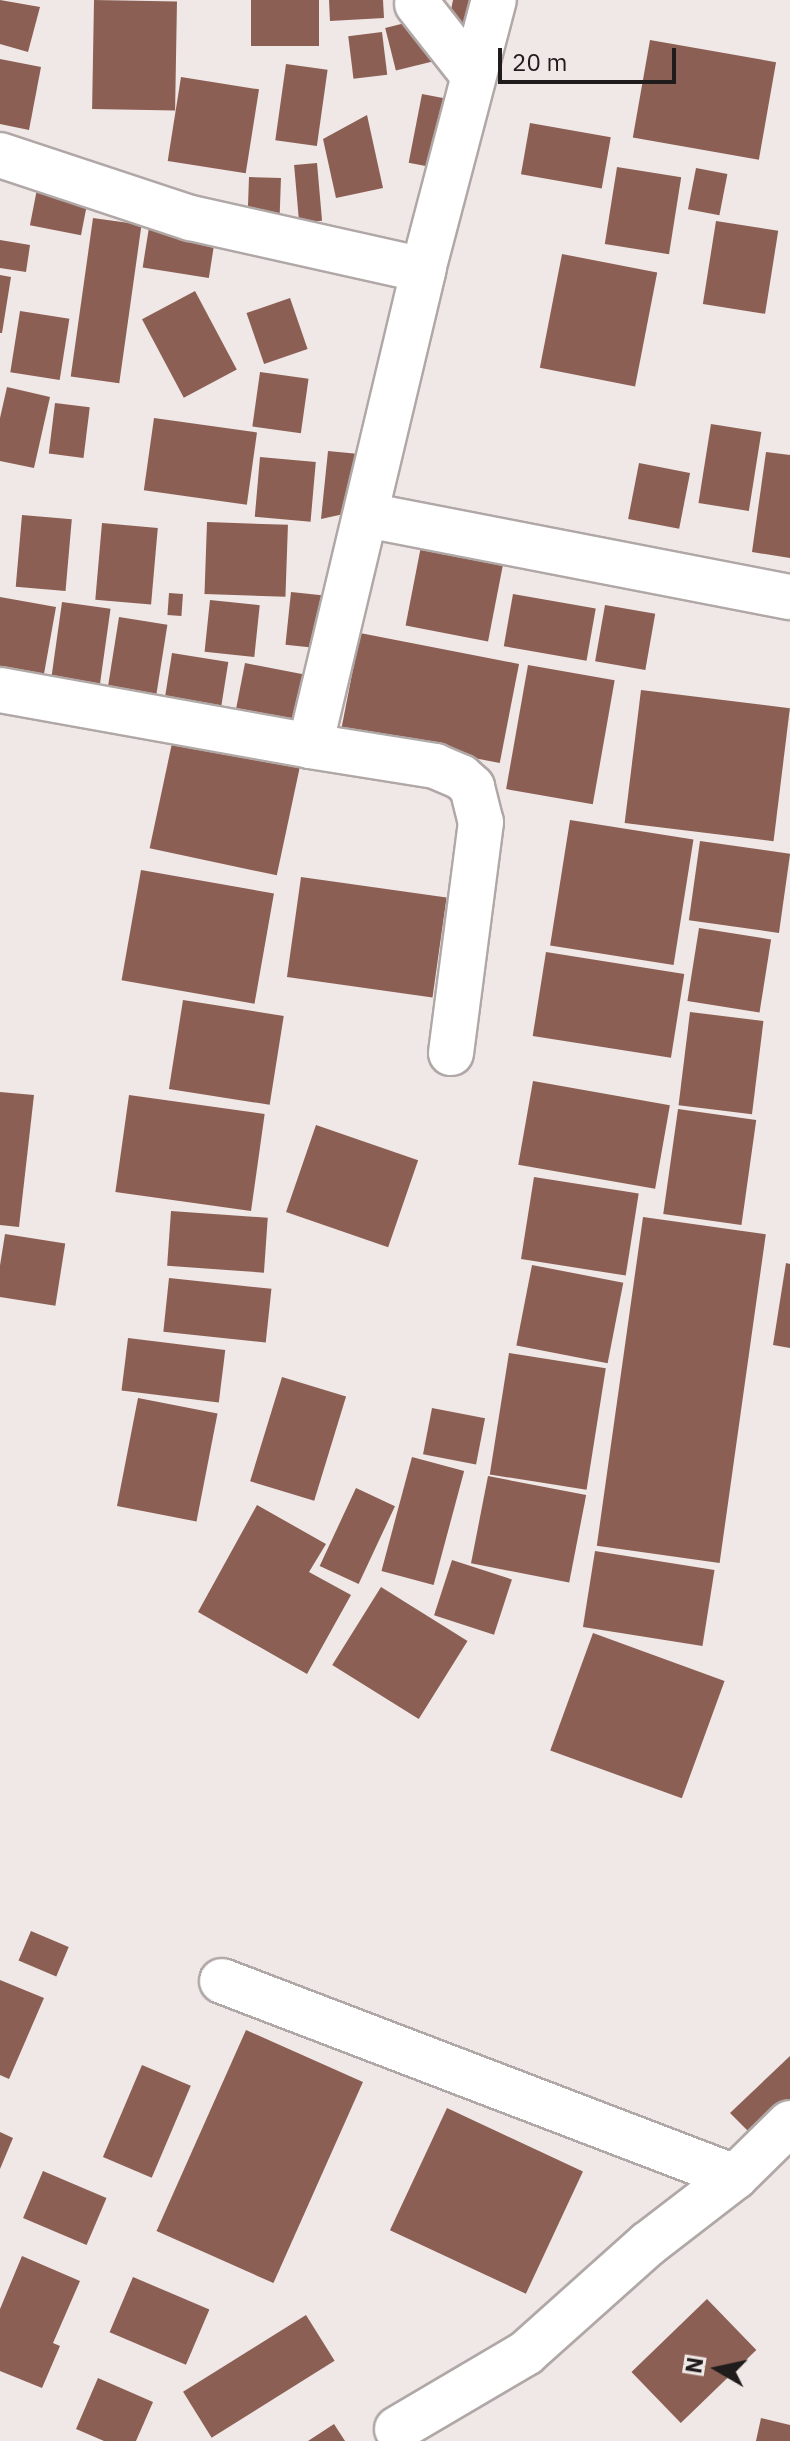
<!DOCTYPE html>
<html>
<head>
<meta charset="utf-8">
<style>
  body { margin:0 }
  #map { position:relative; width:790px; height:2441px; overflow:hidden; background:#f0e8e6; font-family:"IBM Plex Sans",sans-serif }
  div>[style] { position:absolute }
  .building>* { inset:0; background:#8c5f54; transform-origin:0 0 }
  .roads { filter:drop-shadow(2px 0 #b0a8a6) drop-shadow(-2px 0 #b0a8a6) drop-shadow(0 2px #b0a8a6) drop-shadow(0 -2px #b0a8a6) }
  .minor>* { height:44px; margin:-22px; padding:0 22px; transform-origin:22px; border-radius:22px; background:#fff }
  span { translate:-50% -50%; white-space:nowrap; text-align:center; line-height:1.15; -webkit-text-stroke:8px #f0e8e6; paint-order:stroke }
  .north { position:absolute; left:678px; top:2329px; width:80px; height:80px; -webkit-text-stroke:6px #f0e8e6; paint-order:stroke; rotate:279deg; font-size:22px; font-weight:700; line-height:32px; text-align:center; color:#1f1c1b }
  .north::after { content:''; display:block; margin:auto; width:28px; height:36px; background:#1f1c1b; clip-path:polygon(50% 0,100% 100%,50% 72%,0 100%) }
  .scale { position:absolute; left:498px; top:48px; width:178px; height:36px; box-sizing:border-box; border:4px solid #1f1c1b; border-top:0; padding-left:10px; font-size:24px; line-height:28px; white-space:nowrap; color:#1f1c1b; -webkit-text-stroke:6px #f0e8e6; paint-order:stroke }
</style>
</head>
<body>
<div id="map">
  <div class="building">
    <i style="clip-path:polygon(0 0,40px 7px,28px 52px,0 44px)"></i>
    <i style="left:94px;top:0;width:83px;height:109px;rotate:1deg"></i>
    <i style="left:251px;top:0;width:68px;height:46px"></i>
    <i style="clip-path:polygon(329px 0,383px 0,384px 18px,330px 21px)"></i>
    <i style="clip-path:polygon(453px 0,505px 0,501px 40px,447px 30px)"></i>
    <i style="left:425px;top:18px;width:44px;height:41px;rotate:76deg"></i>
    <i style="left:382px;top:32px;width:43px;height:34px;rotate:83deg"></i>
    <i style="left:650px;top:40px;width:128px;height:99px;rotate:10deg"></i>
    <i style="clip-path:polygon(0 59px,41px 67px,29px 130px,0 124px)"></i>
    <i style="left:286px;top:64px;width:42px;height:77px;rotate:8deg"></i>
    <i style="left:181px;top:77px;width:79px;height:85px;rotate:9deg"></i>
    <i style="left:422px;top:94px;width:32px;height:70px;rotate:11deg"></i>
    <i style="clip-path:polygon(367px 115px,383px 188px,336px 198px,323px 139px)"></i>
    <i style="left:530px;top:123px;width:82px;height:52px;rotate:10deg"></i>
    <i style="left:317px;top:163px;width:58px;height:23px;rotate:85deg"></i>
    <i style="left:617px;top:167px;width:65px;height:78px;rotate:9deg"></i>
    <i style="left:696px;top:168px;width:32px;height:42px;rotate:11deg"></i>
    <i style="left:249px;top:177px;width:32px;height:45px;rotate:2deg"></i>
    <i style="left:37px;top:189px;width:52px;height:37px;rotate:11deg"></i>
    <i style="left:93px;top:218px;width:49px;height:160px;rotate:8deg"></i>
    <i style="left:150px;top:221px;width:67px;height:47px;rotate:9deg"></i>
    <i style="left:716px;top:221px;width:63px;height:84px;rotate:9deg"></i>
    <i style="clip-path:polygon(0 240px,30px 245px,26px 272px,0 268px)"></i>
    <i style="left:562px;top:254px;width:97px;height:116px;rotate:11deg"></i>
    <i style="clip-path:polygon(0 275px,11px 277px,2px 333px,0 333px)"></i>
    <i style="left:195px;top:291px;width:89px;height:60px;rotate:62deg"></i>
    <i style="left:290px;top:298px;width:54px;height:46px;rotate:71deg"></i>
    <i style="left:20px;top:311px;width:50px;height:62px;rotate:9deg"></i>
    <i style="left:260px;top:372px;width:49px;height:55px;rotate:8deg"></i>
    <i style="clip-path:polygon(7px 387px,50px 397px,34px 468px,0 461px,0 418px)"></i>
    <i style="left:55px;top:403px;width:35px;height:51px;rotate:7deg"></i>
    <i style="left:154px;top:418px;width:104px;height:73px;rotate:8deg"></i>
    <i style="left:711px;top:424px;width:51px;height:80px;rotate:9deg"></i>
    <i style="clip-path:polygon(328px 451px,359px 454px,353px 512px,321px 519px)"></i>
    <i style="clip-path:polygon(766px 452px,790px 455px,790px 558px,752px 552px)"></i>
    <i style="left:260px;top:457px;width:56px;height:60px;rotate:5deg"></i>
    <i style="left:639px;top:463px;width:52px;height:57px;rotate:11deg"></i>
    <i style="left:22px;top:515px;width:50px;height:72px;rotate:5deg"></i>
    <i style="left:207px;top:522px;width:81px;height:72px;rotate:2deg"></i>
    <i style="left:102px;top:523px;width:56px;height:77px;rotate:5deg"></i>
    <i style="left:422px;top:541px;width:84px;height:86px;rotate:11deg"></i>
    <i style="left:291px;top:592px;width:38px;height:53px;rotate:6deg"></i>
    <i style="left:169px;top:593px;width:14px;height:22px;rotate:4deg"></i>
    <i style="left:513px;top:594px;width:84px;height:53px;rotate:10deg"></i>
    <i style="clip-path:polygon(0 597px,56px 607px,42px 685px,0 678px)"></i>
    <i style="left:210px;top:600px;width:50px;height:52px;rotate:6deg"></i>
    <i style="left:62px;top:602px;width:49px;height:84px;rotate:8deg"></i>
    <i style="left:605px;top:605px;width:51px;height:57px;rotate:10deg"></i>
    <i style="left:119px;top:617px;width:49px;height:83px;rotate:9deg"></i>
    <i style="left:360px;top:633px;width:162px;height:101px;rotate:11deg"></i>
    <i style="left:172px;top:653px;width:57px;height:54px;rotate:9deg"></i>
    <i style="left:245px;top:663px;width:67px;height:50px;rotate:11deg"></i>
    <i style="left:528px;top:665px;width:88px;height:126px;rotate:10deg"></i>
    <i style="left:641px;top:690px;width:150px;height:134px;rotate:7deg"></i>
    <i style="left:175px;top:729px;width:130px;height:122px;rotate:12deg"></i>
    <i style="left:570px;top:820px;width:125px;height:127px;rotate:9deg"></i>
    <i style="left:700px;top:841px;width:91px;height:80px;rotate:8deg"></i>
    <i style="left:141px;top:870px;width:135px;height:112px;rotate:10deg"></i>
    <i style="left:301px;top:877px;width:147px;height:101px;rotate:8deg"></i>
    <i style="left:699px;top:928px;width:73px;height:74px;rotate:9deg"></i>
    <i style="left:546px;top:952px;width:140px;height:85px;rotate:9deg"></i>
    <i style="left:183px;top:1000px;width:102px;height:90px;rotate:9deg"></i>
    <i style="left:690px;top:1012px;width:74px;height:94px;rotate:7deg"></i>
    <i style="left:533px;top:1081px;width:139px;height:85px;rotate:10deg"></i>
    <i style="clip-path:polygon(0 1092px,34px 1095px,19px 1227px,0 1225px)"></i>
    <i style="left:129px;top:1095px;width:137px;height:98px;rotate:8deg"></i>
    <i style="left:678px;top:1109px;width:79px;height:106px;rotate:8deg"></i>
    <i style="left:316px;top:1125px;width:108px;height:92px;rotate:19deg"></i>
    <i style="left:534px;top:1177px;width:106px;height:83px;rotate:9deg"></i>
    <i style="left:171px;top:1211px;width:97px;height:55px;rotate:4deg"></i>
    <i style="left:643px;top:1217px;width:124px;height:332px;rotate:8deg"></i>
    <i style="left:5px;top:1234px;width:61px;height:63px;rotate:9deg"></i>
    <i style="clip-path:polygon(786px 1263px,790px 1264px,790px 1348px,773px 1345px)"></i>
    <i style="left:532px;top:1265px;width:93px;height:82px;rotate:11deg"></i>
    <i style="left:169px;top:1278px;width:103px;height:54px;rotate:6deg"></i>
    <i style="left:128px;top:1338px;width:98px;height:53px;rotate:7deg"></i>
    <i style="left:509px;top:1353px;width:98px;height:123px;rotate:9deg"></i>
    <i style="left:282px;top:1377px;width:67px;height:109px;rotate:17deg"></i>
    <i style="left:138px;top:1398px;width:81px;height:110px;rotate:11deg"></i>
    <i style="left:432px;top:1408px;width:54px;height:47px;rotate:11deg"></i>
    <i style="left:412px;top:1457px;width:54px;height:118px;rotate:15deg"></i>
    <i style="left:488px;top:1476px;width:100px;height:89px;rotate:11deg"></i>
    <i style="left:356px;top:1488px;width:43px;height:86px;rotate:25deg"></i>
    <i style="clip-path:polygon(257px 1505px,326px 1544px,309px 1572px,351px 1595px,307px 1674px,198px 1612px)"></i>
    <i style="left:595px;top:1551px;width:121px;height:77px;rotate:9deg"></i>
    <i style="left:452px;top:1560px;width:63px;height:58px;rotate:18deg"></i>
    <i style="left:381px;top:1587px;width:102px;height:92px;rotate:32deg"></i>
    <i style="left:593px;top:1633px;width:140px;height:125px;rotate:20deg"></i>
    <i style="left:31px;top:1931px;width:41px;height:32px;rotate:23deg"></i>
    <i style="clip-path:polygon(0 1980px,44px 1998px,9px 2079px,0 2075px)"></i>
    <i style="left:246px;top:2030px;width:128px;height:220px;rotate:24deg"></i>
    <i style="clip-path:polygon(790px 2056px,790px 2112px,755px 2138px,730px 2113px)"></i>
    <i style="left:142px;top:2065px;width:53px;height:100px;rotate:23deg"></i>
    <i style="left:447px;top:2108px;width:150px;height:135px;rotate:25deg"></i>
    <i style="clip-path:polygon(0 2132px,13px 2138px,0 2169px)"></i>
    <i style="left:43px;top:2171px;width:69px;height:51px;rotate:23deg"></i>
    <i style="clip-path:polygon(22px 2256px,80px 2281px,53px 2343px,60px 2346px,42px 2388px,0 2371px,0 2309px)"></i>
    <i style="left:133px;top:2277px;width:83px;height:60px;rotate:23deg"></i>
    <i style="left:707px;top:2299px;width:71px;height:105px;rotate:46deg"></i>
    <i style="left:306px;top:2315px;width:54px;height:145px;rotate:58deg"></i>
    <i style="clip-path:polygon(98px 2378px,153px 2402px,136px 2441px,104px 2441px,76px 2429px)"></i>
    <i style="clip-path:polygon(761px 2418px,790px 2425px,790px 2441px,756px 2441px)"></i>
    <i style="clip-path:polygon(334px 2424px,345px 2441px,308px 2441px)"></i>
  </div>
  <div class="roads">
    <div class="minor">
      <i style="left:417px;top:4px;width:89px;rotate:51.8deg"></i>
      <i style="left:0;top:155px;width:201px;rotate:18.3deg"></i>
      <i style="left:191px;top:218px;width:238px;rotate:12.6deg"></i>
      <i style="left:367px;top:515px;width:431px;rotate:11deg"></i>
      <i style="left:0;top:690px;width:315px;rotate:10.2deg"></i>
      <i style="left:310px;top:746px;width:489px;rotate:-76.6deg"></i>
      <i style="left:423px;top:270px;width:279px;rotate:-75.3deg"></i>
      <i style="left:310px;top:746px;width:127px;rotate:9.1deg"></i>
      <i style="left:435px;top:766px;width:28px;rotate:23deg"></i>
      <i style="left:461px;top:777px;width:15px;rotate:42deg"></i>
      <i style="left:472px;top:787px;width:36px;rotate:76deg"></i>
      <i style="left:481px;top:822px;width:233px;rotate:97.4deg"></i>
      <i style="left:222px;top:1981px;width:549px;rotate:20.91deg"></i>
      <i style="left:397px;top:2429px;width:150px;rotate:-30.5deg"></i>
      <i style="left:526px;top:2353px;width:164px;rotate:-41.8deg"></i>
      <i style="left:648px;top:2244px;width:110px;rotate:-37.6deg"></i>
      <i style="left:735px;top:2177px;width:77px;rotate:-44.5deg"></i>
    </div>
  </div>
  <div class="north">N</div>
  <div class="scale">20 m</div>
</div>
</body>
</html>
